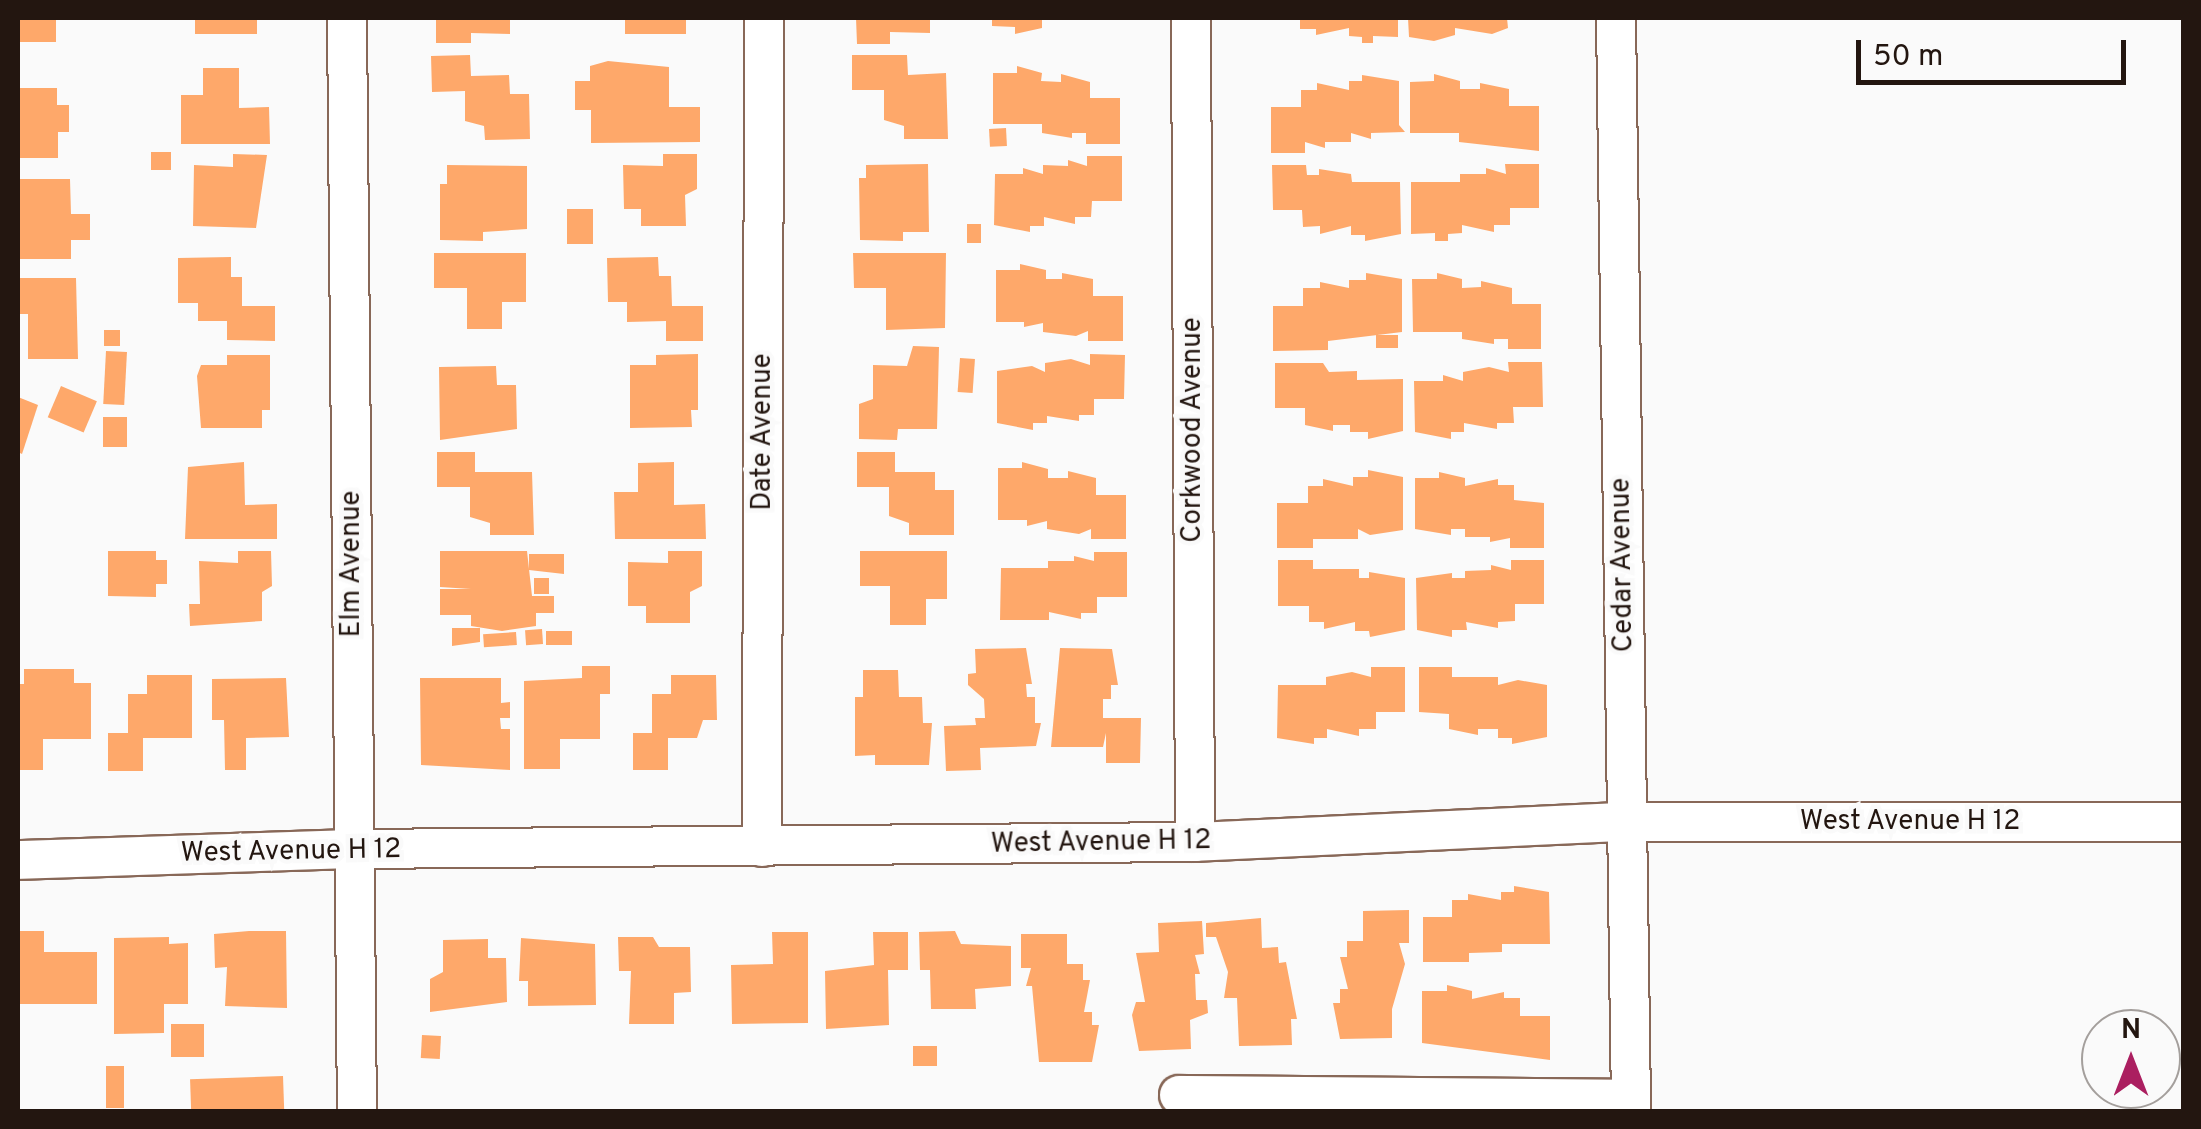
<!DOCTYPE html>
<html>
<head>
<meta charset="utf-8">
<style>
  body { margin:0 }
  #map { position:relative; width:2201px; height:1129px; overflow:hidden; background:#fafafa; font-family:Overpass,sans-serif }
  div>[style] { position:absolute }
  .building>* { inset:0; background:#fea86a; transform-origin:0 0 }
  .roads { filter:drop-shadow(2px 0 #886858) drop-shadow(-2px 0 #886858) drop-shadow(0 2px #886858) drop-shadow(0 -2px #886858) }
  .minor>* { height:38px; margin:-19px; padding:0 19px; transform-origin:19px; border-radius:19px; background:#fff }
  span { translate:-50% -50%; white-space:nowrap; text-align:center; line-height:1.15; -webkit-text-stroke:9px #fafafa; paint-order:stroke }
  .street-label { font-size:28px; color:#231610 }
  .frame { position:absolute; inset:0; border:20px solid #231610; pointer-events:none }
  .north { position:absolute; left:2081px; top:1009px; width:100px; height:100px; box-sizing:border-box; background:#fafafa; border:2px solid #a49f9c; border-radius:50%; rotate:0deg; font-size:28px; font-weight:700; line-height:40px; text-align:center; color:#231610 }
  .north::after { content:''; display:block; margin:auto; width:35px; height:45px; background:#ab1f60; clip-path:polygon(50% 0,100% 100%,50% 72%,0 100%) }
  .scale { position:absolute; left:1856px; top:40px; width:270px; height:45px; box-sizing:border-box; border:5px solid #231610; border-top:0; padding-left:12px; font-size:30px; line-height:35px; white-space:nowrap; color:#231610; -webkit-text-stroke:8px #fafafa; paint-order:stroke }
</style>
</head>
<body>
<div id="map">
  <div class="building">
    <i style="left:18px;top:18px;width:38px;height:24px"></i>
    <i style="left:195px;top:18px;width:62px;height:16px"></i>
    <i style="clip-path:polygon(436px 18px,510px 18px,510px 34px,471px 33px,471px 43px,436px 43px)"></i>
    <i style="left:625px;top:18px;width:61px;height:16px"></i>
    <i style="clip-path:polygon(856px 18px,930px 18px,930px 33px,890px 32px,890px 44px,857px 44px)"></i>
    <i style="clip-path:polygon(992px 18px,1042px 18px,1042px 28px,1015px 34px,1015px 27px,992px 26px)"></i>
    <i style="clip-path:polygon(1300px 18px,1398px 18px,1398px 37px,1373px 36px,1373px 43px,1362px 43px,1362px 37px,1349px 36px,1349px 28px,1316px 35px,1316px 29px,1300px 29px)"></i>
    <i style="clip-path:polygon(1408px 18px,1507px 18px,1508px 28px,1492px 34px,1455px 28px,1455px 35px,1434px 41px,1409px 37px)"></i>
    <i style="clip-path:polygon(470px 55px,471px 76px,509px 75px,510px 94px,529px 94px,530px 139px,485px 140px,484px 126px,465px 121px,465px 91px,432px 92px,431px 56px)"></i>
    <i style="clip-path:polygon(852px 55px,907px 55px,908px 75px,946px 73px,948px 139px,904px 139px,904px 126px,884px 120px,884px 90px,852px 90px)"></i>
    <i style="clip-path:polygon(608px 61px,669px 67px,669px 107px,700px 107px,700px 142px,591px 143px,591px 110px,575px 110px,575px 81px,590px 81px,590px 66px)"></i>
    <i style="clip-path:polygon(1017px 66px,1042px 73px,1041px 81px,1061px 82px,1061px 74px,1090px 82px,1090px 98px,1120px 98px,1120px 144px,1086px 144px,1086px 133px,1072px 133px,1072px 138px,1042px 133px,1042px 124px,993px 124px,993px 73px,1017px 73px)"></i>
    <i style="clip-path:polygon(203px 68px,239px 68px,239px 108px,269px 107px,270px 144px,181px 144px,181px 95px,203px 95px)"></i>
    <i style="clip-path:polygon(1434px 74px,1460px 81px,1460px 89px,1480px 89px,1480px 83px,1509px 89px,1509px 106px,1539px 106px,1539px 151px,1459px 142px,1459px 133px,1410px 133px,1410px 82px,1434px 81px)"></i>
    <i style="clip-path:polygon(1362px 75px,1399px 81px,1399px 125px,1405px 132px,1371px 133px,1371px 139px,1351px 133px,1351px 142px,1325px 142px,1325px 148px,1305px 142px,1305px 153px,1271px 153px,1271px 107px,1301px 107px,1301px 90px,1317px 90px,1317px 83px,1349px 90px,1349px 81px,1362px 81px)"></i>
    <i style="clip-path:polygon(18px 88px,57px 88px,57px 105px,69px 105px,69px 132px,58px 132px,58px 158px,18px 158px)"></i>
    <i style="left:1006px;top:128px;width:18px;height:17px;rotate:87deg"></i>
    <i style="left:151px;top:152px;width:20px;height:18px"></i>
    <i style="clip-path:polygon(233px 154px,267px 155px,256px 228px,193px 226px,194px 165px,233px 167px)"></i>
    <i style="clip-path:polygon(663px 154px,697px 154px,697px 189px,685px 195px,686px 226px,641px 226px,641px 209px,624px 209px,623px 165px,663px 166px)"></i>
    <i style="clip-path:polygon(1087px 156px,1122px 156px,1122px 201px,1092px 201px,1091px 217px,1075px 217px,1075px 224px,1044px 217px,1044px 226px,1030px 226px,1030px 232px,994px 225px,995px 174px,1023px 174px,1023px 168px,1043px 174px,1043px 165px,1068px 166px,1068px 160px,1087px 166px)"></i>
    <i style="clip-path:polygon(928px 164px,929px 232px,903px 232px,903px 241px,860px 240px,859px 178px,866px 178px,866px 165px)"></i>
    <i style="clip-path:polygon(1505px 164px,1539px 164px,1539px 208px,1510px 208px,1510px 225px,1494px 225px,1494px 232px,1462px 225px,1462px 233px,1448px 234px,1448px 241px,1435px 241px,1435px 233px,1411px 234px,1411px 182px,1460px 182px,1460px 174px,1486px 174px,1486px 168px,1506px 174px)"></i>
    <i style="clip-path:polygon(447px 165px,527px 166px,527px 229px,483px 232px,483px 241px,440px 240px,440px 184px,447px 184px)"></i>
    <i style="clip-path:polygon(1272px 165px,1306px 165px,1307px 175px,1319px 175px,1319px 169px,1351px 174px,1352px 182px,1400px 182px,1401px 234px,1365px 241px,1365px 235px,1351px 235px,1351px 226px,1320px 234px,1320px 226px,1303px 227px,1302px 210px,1273px 210px)"></i>
    <i style="clip-path:polygon(20px 179px,70px 179px,71px 214px,90px 214px,90px 240px,71px 240px,71px 259px,18px 259px)"></i>
    <i style="left:593px;top:209px;width:35px;height:26px;rotate:90deg"></i>
    <i style="left:967px;top:224px;width:14px;height:19px"></i>
    <i style="clip-path:polygon(434px 253px,526px 253px,526px 302px,502px 302px,502px 329px,467px 329px,467px 288px,434px 288px)"></i>
    <i style="clip-path:polygon(853px 253px,946px 253px,945px 328px,886px 330px,886px 288px,854px 288px)"></i>
    <i style="clip-path:polygon(231px 257px,231px 277px,242px 277px,242px 306px,275px 306px,275px 341px,227px 340px,227px 321px,198px 321px,198px 303px,178px 303px,178px 258px)"></i>
    <i style="clip-path:polygon(658px 257px,659px 276px,671px 276px,672px 306px,703px 306px,703px 341px,666px 341px,666px 321px,627px 322px,627px 302px,608px 302px,607px 258px)"></i>
    <i style="clip-path:polygon(1020px 264px,1046px 270px,1046px 279px,1062px 279px,1062px 273px,1093px 279px,1093px 296px,1123px 296px,1123px 341px,1088px 341px,1088px 331px,1076px 336px,1043px 332px,1043px 323px,1024px 327px,1024px 322px,996px 322px,996px 270px,1020px 270px)"></i>
    <i style="clip-path:polygon(1366px 273px,1402px 279px,1402px 332px,1328px 341px,1328px 350px,1273px 351px,1273px 306px,1303px 306px,1303px 288px,1320px 288px,1320px 282px,1349px 288px,1349px 280px,1366px 280px)"></i>
    <i style="clip-path:polygon(1437px 273px,1462px 279px,1462px 288px,1481px 287px,1481px 281px,1512px 288px,1512px 304px,1541px 304px,1541px 349px,1508px 349px,1508px 339px,1494px 339px,1494px 344px,1462px 339px,1462px 332px,1413px 332px,1412px 279px,1437px 279px)"></i>
    <i style="clip-path:polygon(18px 278px,76px 278px,78px 359px,28px 359px,28px 314px,18px 314px)"></i>
    <i style="left:104px;top:330px;width:16px;height:16px"></i>
    <i style="left:1376px;top:335px;width:22px;height:13px"></i>
    <i style="clip-path:polygon(913px 346px,939px 347px,937px 429px,898px 429px,897px 440px,859px 439px,859px 404px,873px 399px,873px 365px,907px 366px)"></i>
    <i style="left:106px;top:351px;width:21px;height:53px;rotate:3deg"></i>
    <i style="clip-path:polygon(698px 354px,698px 410px,691px 410px,692px 427px,630px 428px,630px 365px,656px 365px,656px 355px)"></i>
    <i style="clip-path:polygon(1090px 354px,1125px 355px,1124px 399px,1094px 399px,1094px 415px,1079px 415px,1079px 421px,1047px 416px,1047px 423px,1033px 423px,1033px 430px,997px 423px,997px 371px,1032px 366px,1045px 372px,1045px 363px,1071px 359px,1090px 365px)"></i>
    <i style="clip-path:polygon(227px 355px,270px 355px,270px 410px,262px 410px,262px 428px,201px 428px,197px 376px,201px 365px,227px 365px)"></i>
    <i style="left:960px;top:358px;width:15px;height:34px;rotate:4deg"></i>
    <i style="clip-path:polygon(1508px 362px,1542px 362px,1543px 407px,1513px 407px,1514px 423px,1497px 423px,1497px 429px,1464px 423px,1464px 432px,1451px 432px,1451px 439px,1415px 432px,1414px 381px,1443px 381px,1443px 375px,1463px 381px,1463px 372px,1489px 367px,1509px 372px)"></i>
    <i style="clip-path:polygon(1275px 363px,1323px 363px,1329px 372px,1357px 371px,1357px 380px,1403px 379px,1403px 431px,1368px 439px,1368px 432px,1350px 432px,1350px 425px,1333px 425px,1333px 431px,1305px 425px,1305px 408px,1275px 408px)"></i>
    <i style="clip-path:polygon(496px 366px,497px 385px,516px 385px,517px 429px,440px 440px,439px 367px)"></i>
    <i style="left:61px;top:386px;width:39px;height:34px;rotate:23deg"></i>
    <i style="clip-path:polygon(18px 397px,38px 405px,22px 454px,18px 452px)"></i>
    <i style="left:103px;top:417px;width:24px;height:30px"></i>
    <i style="clip-path:polygon(437px 452px,475px 452px,475px 472px,532px 472px,534px 535px,490px 535px,490px 523px,470px 517px,470px 487px,437px 487px)"></i>
    <i style="clip-path:polygon(857px 452px,895px 452px,895px 472px,935px 472px,935px 490px,954px 490px,954px 535px,909px 535px,909px 523px,889px 516px,889px 487px,857px 487px)"></i>
    <i style="clip-path:polygon(244px 462px,245px 505px,277px 504px,277px 539px,185px 539px,188px 467px)"></i>
    <i style="clip-path:polygon(674px 462px,674px 505px,705px 504px,706px 539px,615px 539px,614px 492px,638px 492px,638px 463px)"></i>
    <i style="clip-path:polygon(1022px 462px,1048px 469px,1048px 478px,1068px 478px,1068px 471px,1096px 478px,1096px 495px,1126px 495px,1126px 539px,1091px 539px,1091px 529px,1079px 534px,1047px 529px,1047px 521px,1027px 526px,1027px 520px,998px 520px,998px 468px,1022px 468px)"></i>
    <i style="clip-path:polygon(1368px 470px,1403px 477px,1403px 530px,1370px 535px,1358px 529px,1358px 539px,1313px 539px,1313px 548px,1277px 548px,1277px 503px,1308px 503px,1308px 486px,1323px 486px,1323px 479px,1353px 486px,1353px 477px,1368px 477px)"></i>
    <i style="clip-path:polygon(1439px 472px,1465px 478px,1465px 486px,1498px 479px,1498px 485px,1514px 485px,1514px 500px,1544px 503px,1544px 548px,1510px 548px,1510px 538px,1490px 542px,1490px 537px,1465px 537px,1465px 529px,1451px 529px,1451px 535px,1415px 529px,1415px 478px,1439px 478px)"></i>
    <i style="clip-path:polygon(108px 551px,156px 551px,156px 560px,167px 560px,167px 584px,156px 584px,156px 597px,108px 596px)"></i>
    <i style="clip-path:polygon(238px 551px,271px 551px,272px 586px,262px 592px,262px 621px,190px 626px,189px 604px,200px 604px,199px 561px,238px 563px)"></i>
    <i style="clip-path:polygon(440px 551px,527px 551px,532px 596px,554px 596px,554px 613px,536px 613px,536px 626px,502px 631px,471px 626px,471px 615px,440px 615px,440px 589px,471px 589px,440px 587px)"></i>
    <i style="clip-path:polygon(668px 551px,702px 551px,702px 586px,690px 592px,690px 623px,646px 623px,646px 606px,628px 606px,628px 562px,668px 563px)"></i>
    <i style="clip-path:polygon(860px 551px,947px 551px,947px 599px,926px 599px,926px 625px,890px 625px,890px 586px,860px 586px)"></i>
    <i style="clip-path:polygon(1094px 552px,1127px 552px,1127px 597px,1097px 597px,1097px 613px,1081px 613px,1081px 619px,1049px 612px,1049px 620px,1000px 620px,1001px 568px,1048px 568px,1048px 561px,1074px 561px,1074px 556px,1094px 561px)"></i>
    <i style="clip-path:polygon(529px 554px,564px 554px,564px 574px,529px 570px)"></i>
    <i style="clip-path:polygon(1278px 560px,1313px 560px,1313px 569px,1359px 569px,1359px 578px,1369px 578px,1369px 572px,1405px 578px,1405px 630px,1370px 637px,1369px 631px,1355px 631px,1355px 622px,1324px 629px,1324px 622px,1309px 622px,1309px 606px,1278px 606px)"></i>
    <i style="clip-path:polygon(1511px 560px,1544px 560px,1544px 604px,1515px 604px,1515px 621px,1498px 622px,1498px 628px,1466px 622px,1467px 630px,1452px 630px,1452px 637px,1417px 630px,1416px 578px,1452px 573px,1452px 578px,1465px 578px,1465px 571px,1491px 570px,1491px 565px,1511px 570px)"></i>
    <i style="left:534px;top:578px;width:15px;height:16px"></i>
    <i style="clip-path:polygon(452px 628px,480px 628px,480px 642px,452px 646px)"></i>
    <i style="left:542px;top:629px;width:15px;height:17px;rotate:86deg"></i>
    <i style="left:546px;top:631px;width:26px;height:14px"></i>
    <i style="left:516px;top:632px;width:13px;height:33px;rotate:86deg"></i>
    <i style="clip-path:polygon(1026px 648px,1032px 684px,1026px 684px,1027px 697px,1035px 697px,1035px 723px,1041px 723px,1036px 746px,980px 748px,981px 770px,946px 771px,944px 726px,976px 725px,975px 718px,985px 718px,984px 699px,968px 685px,968px 674px,976px 673px,975px 649px)"></i>
    <i style="clip-path:polygon(1060px 648px,1112px 649px,1118px 685px,1111px 685px,1111px 699px,1103px 699px,1103px 718px,1141px 718px,1140px 763px,1106px 763px,1106px 733px,1103px 747px,1051px 747px)"></i>
    <i style="clip-path:polygon(582px 666px,610px 666px,610px 694px,600px 694px,600px 739px,560px 739px,560px 769px,524px 769px,524px 681px,582px 678px)"></i>
    <i style="clip-path:polygon(1371px 667px,1405px 667px,1405px 712px,1376px 712px,1376px 729px,1359px 729px,1359px 736px,1327px 729px,1327px 738px,1314px 738px,1314px 744px,1277px 738px,1278px 685px,1326px 685px,1326px 677px,1352px 672px,1371px 677px)"></i>
    <i style="clip-path:polygon(1419px 667px,1452px 667px,1452px 677px,1498px 677px,1498px 685px,1518px 680px,1547px 685px,1547px 737px,1512px 744px,1512px 738px,1498px 738px,1498px 729px,1478px 729px,1478px 735px,1449px 729px,1449px 714px,1419px 712px)"></i>
    <i style="clip-path:polygon(24px 669px,74px 669px,74px 683px,91px 683px,91px 739px,43px 739px,43px 770px,18px 770px,18px 684px,24px 684px)"></i>
    <i style="clip-path:polygon(863px 670px,898px 670px,899px 697px,922px 697px,923px 723px,932px 723px,929px 765px,875px 765px,875px 755px,855px 756px,855px 697px,863px 697px)"></i>
    <i style="clip-path:polygon(147px 675px,192px 675px,192px 738px,143px 738px,143px 771px,108px 771px,108px 733px,128px 733px,128px 694px,147px 694px)"></i>
    <i style="clip-path:polygon(671px 675px,716px 675px,717px 720px,703px 720px,697px 738px,668px 738px,668px 770px,633px 770px,633px 733px,652px 733px,652px 694px,671px 694px)"></i>
    <i style="clip-path:polygon(286px 678px,289px 737px,246px 738px,246px 770px,225px 770px,224px 720px,212px 720px,212px 679px)"></i>
    <i style="clip-path:polygon(420px 678px,501px 678px,501px 703px,510px 702px,510px 718px,500px 718px,501px 729px,510px 729px,510px 770px,421px 765px)"></i>
    <i style="clip-path:polygon(1514px 886px,1549px 892px,1550px 944px,1502px 944px,1502px 952px,1469px 953px,1469px 962px,1423px 962px,1423px 917px,1452px 917px,1452px 900px,1468px 900px,1468px 894px,1501px 900px,1501px 892px,1514px 892px)"></i>
    <i style="clip-path:polygon(1409px 910px,1409px 943px,1399px 943px,1405px 964px,1392px 1009px,1392px 1038px,1340px 1039px,1333px 1003px,1340px 1003px,1340px 989px,1348px 989px,1340px 957px,1347px 957px,1347px 941px,1363px 941px,1363px 911px)"></i>
    <i style="clip-path:polygon(1261px 918px,1262px 948px,1278px 947px,1279px 963px,1286px 962px,1297px 1019px,1291px 1019px,1292px 1045px,1239px 1046px,1237px 998px,1224px 998px,1228px 972px,1216px 937px,1206px 937px,1206px 923px)"></i>
    <i style="clip-path:polygon(1202px 921px,1204px 954px,1195px 955px,1200px 974px,1195px 974px,1196px 1000px,1207px 1000px,1208px 1013px,1190px 1020px,1191px 1049px,1139px 1051px,1132px 1015px,1136px 1002px,1145px 1002px,1136px 953px,1159px 952px,1158px 923px)"></i>
    <i style="clip-path:polygon(18px 931px,44px 931px,44px 952px,97px 952px,97px 1004px,18px 1004px)"></i>
    <i style="clip-path:polygon(249px 931px,286px 931px,287px 1008px,225px 1006px,227px 967px,215px 968px,214px 934px)"></i>
    <i style="clip-path:polygon(955px 931px,961px 944px,1011px 946px,1011px 986px,975px 989px,976px 1009px,931px 1009px,930px 970px,920px 970px,919px 932px)"></i>
    <i style="clip-path:polygon(772px 932px,808px 932px,808px 1023px,732px 1024px,731px 965px,773px 964px)"></i>
    <i style="clip-path:polygon(873px 932px,908px 932px,908px 970px,888px 970px,889px 1025px,826px 1029px,825px 971px,874px 965px)"></i>
    <i style="clip-path:polygon(1021px 934px,1067px 934px,1067px 964px,1083px 964px,1083px 980px,1090px 980px,1084px 1012px,1092px 1012px,1092px 1025px,1099px 1025px,1092px 1062px,1039px 1062px,1032px 986px,1026px 986px,1031px 968px,1021px 968px)"></i>
    <i style="clip-path:polygon(169px 937px,169px 944px,188px 943px,188px 1004px,164px 1004px,164px 1033px,114px 1034px,114px 938px)"></i>
    <i style="clip-path:polygon(618px 937px,653px 937px,659px 947px,690px 947px,691px 992px,674px 993px,674px 1024px,629px 1024px,631px 971px,619px 971px)"></i>
    <i style="clip-path:polygon(521px 938px,595px 944px,596px 1005px,528px 1006px,528px 981px,519px 981px)"></i>
    <i style="clip-path:polygon(488px 939px,488px 958px,506px 958px,507px 1002px,430px 1012px,430px 979px,443px 972px,443px 940px)"></i>
    <i style="clip-path:polygon(1447px 985px,1472px 991px,1472px 999px,1504px 992px,1504px 998px,1520px 998px,1520px 1016px,1550px 1016px,1550px 1060px,1422px 1043px,1422px 991px,1447px 991px)"></i>
    <i style="left:171px;top:1024px;width:33px;height:33px"></i>
    <i style="left:422px;top:1035px;width:19px;height:23px;rotate:3deg"></i>
    <i style="left:913px;top:1046px;width:24px;height:20px"></i>
    <i style="left:106px;top:1066px;width:18px;height:42px"></i>
    <i style="left:283px;top:1076px;width:36px;height:93px;rotate:88deg"></i>
  </div>
  <div class="roads">
    <div class="minor">
      <i style="left:347px;top:18px;width:1094px;rotate:89.48deg"></i>
      <i style="left:1191px;top:18px;width:824px;rotate:89.72deg"></i>
      <i style="left:1616px;top:18px;width:1094px;rotate:89.21deg"></i>
      <i style="left:762px;top:847px;width:829px;rotate:-89.86deg"></i>
      <i style="left:18px;top:860px;width:337px;rotate:-1.9deg"></i>
      <i style="left:355px;top:849px;width:840px;rotate:-0.48deg"></i>
      <i style="left:1195px;top:842px;width:432px;rotate:-2.7deg"></i>
      <i style="left:1627px;top:822px;width:557px"></i>
      <i style="left:1179px;top:1095px;width:452px;rotate:0.5deg"></i>
    </div>
  </div>
  <div class="street-label">
    <span style="left:1193px;top:430px;rotate:-90deg">Corkwood Avenue</span>
    <span style="left:763px;top:432px;rotate:-90deg">Date Avenue</span>
    <span style="left:352px;top:564px;rotate:-90deg">Elm Avenue</span>
    <span style="left:1623px;top:565px;rotate:-91deg">Cedar Avenue</span>
    <span style="left:1910px;top:822px">West Avenue H 12</span>
    <span style="left:1101px;top:843px;rotate:-1deg">West Avenue H 12</span>
    <span style="left:291px;top:852px;rotate:-1deg">West Avenue H 12</span>
  </div>
  <div class="frame"></div>
  <div class="north">N</div>
  <div class="scale">50 m</div>
</div>
</body>
</html>
